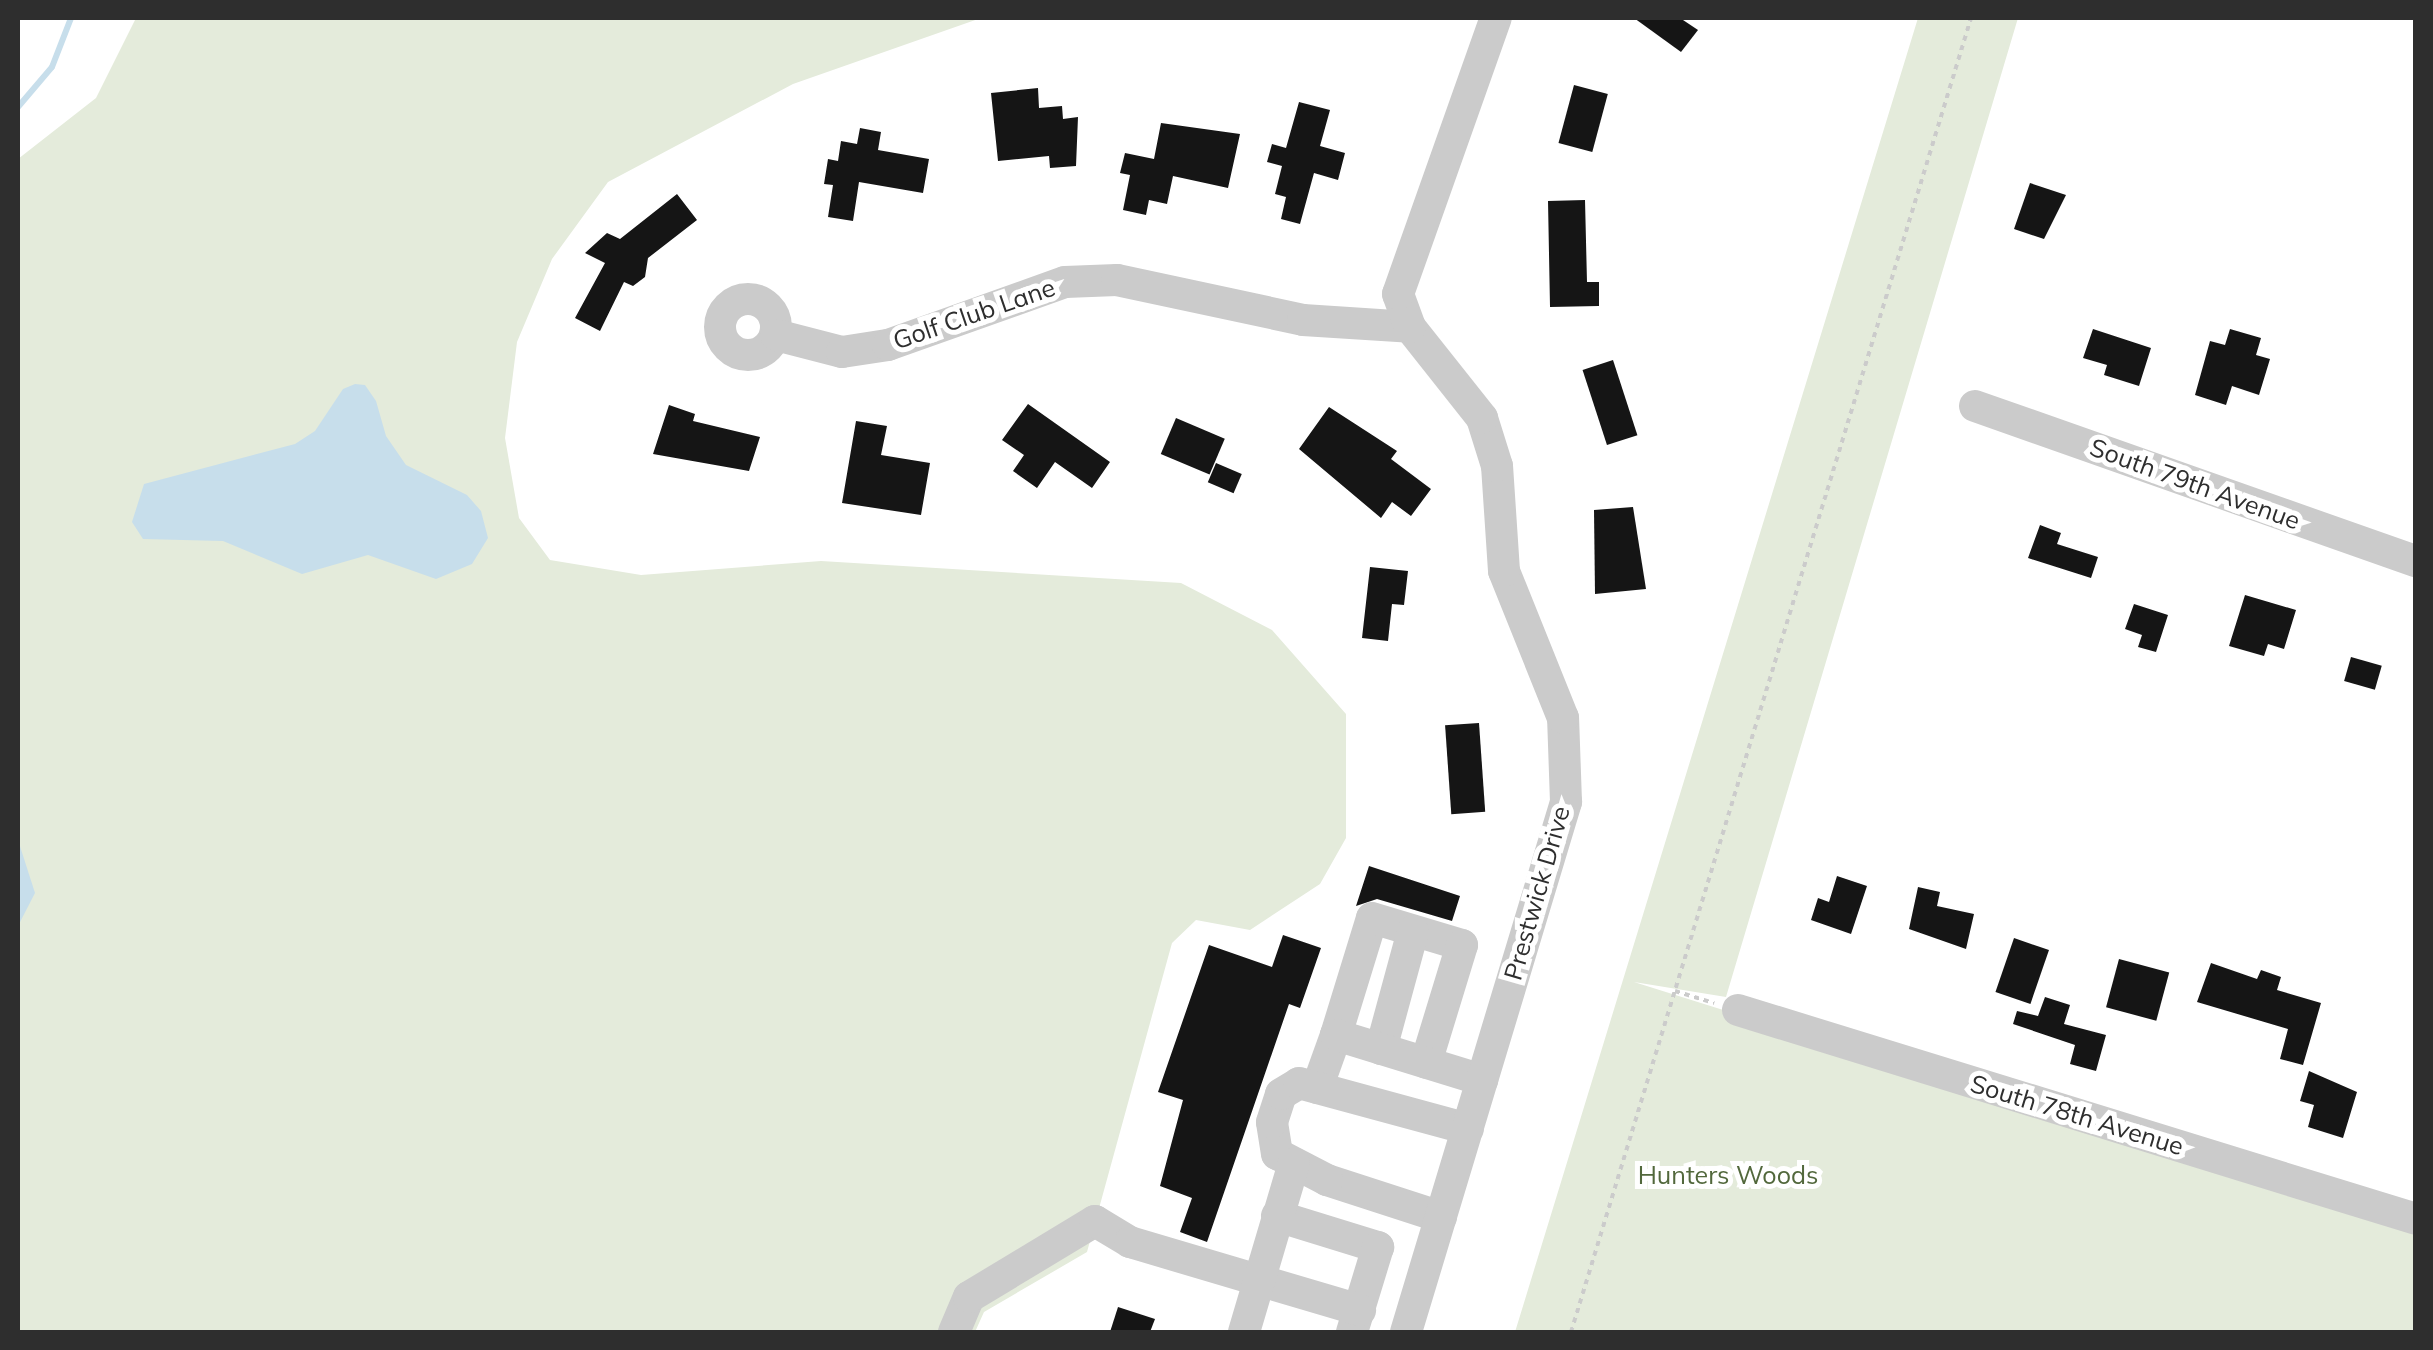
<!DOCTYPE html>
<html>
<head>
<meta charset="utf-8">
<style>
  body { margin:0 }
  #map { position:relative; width:2433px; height:1350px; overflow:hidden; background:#fff; font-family:Mulish,sans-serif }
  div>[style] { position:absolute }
  .green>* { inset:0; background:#e4ebdb }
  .water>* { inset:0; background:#c7deeb }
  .stream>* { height:6px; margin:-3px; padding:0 3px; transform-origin:3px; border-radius:3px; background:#c7deeb }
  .building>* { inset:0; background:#151515; transform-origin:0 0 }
  .path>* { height:4px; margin-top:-2px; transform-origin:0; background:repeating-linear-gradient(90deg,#cbcbcb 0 5px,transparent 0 10px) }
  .minor>* { height:32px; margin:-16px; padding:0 16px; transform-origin:16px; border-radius:16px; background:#cbcbcb }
  .minor>.ring { margin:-16px; padding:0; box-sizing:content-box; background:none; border:32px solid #cbcbcb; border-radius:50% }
  span { translate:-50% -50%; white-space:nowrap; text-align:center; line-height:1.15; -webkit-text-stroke:10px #fff; paint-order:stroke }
  .street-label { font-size:25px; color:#2e2e2e }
  .park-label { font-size:25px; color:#52683c }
  .frame { position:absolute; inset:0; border:20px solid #2e2e2e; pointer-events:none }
</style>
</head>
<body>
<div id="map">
  <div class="green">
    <i style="clip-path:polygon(136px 18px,981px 18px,793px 84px,608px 182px,552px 259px,517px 342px,505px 438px,519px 518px,550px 560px,641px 575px,821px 561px,1181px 583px,1272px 630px,1346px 714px,1346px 838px,1320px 884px,1250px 930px,1196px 920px,1172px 943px,1087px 1252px,984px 1312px,975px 1332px,18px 1332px,18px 159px,96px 98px)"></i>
    <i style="clip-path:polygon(1918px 18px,2018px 18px,1726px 997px,1634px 982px,2415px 1227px,2415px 1332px,1515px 1332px)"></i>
  </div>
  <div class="water">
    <i style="clip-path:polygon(355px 384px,365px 385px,376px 401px,386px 436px,406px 465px,467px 495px,481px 511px,488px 538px,472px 564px,436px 579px,368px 555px,302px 574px,223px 541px,143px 539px,132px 522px,144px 484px,295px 444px,315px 431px,343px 389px)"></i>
    <i style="clip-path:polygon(18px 840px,35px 893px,18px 926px)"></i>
  </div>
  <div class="stream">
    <i style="left:18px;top:107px;width:52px;rotate:-49.6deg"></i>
    <i style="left:52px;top:67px;width:53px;rotate:-68.8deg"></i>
  </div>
  <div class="building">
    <i style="clip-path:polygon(1634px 18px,1680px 18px,1698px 30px,1681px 52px)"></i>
    <i style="left:1574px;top:85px;width:35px;height:60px;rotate:15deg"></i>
    <i style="clip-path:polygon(1038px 88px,1039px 108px,1062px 106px,1063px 119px,1078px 117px,1076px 166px,1050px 168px,1049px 156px,998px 161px,991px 93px)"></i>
    <i style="clip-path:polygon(1299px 102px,1330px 110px,1320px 146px,1345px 153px,1338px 180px,1314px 173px,1300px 224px,1281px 219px,1286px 197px,1275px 194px,1282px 166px,1267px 162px,1272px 144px,1286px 148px)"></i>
    <i style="clip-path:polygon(1161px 123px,1240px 134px,1228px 188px,1173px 176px,1167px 204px,1149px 200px,1146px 215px,1123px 210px,1130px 175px,1120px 173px,1125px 153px,1154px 159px)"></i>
    <i style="clip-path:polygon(860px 128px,881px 132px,878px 150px,929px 159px,923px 193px,859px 182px,853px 221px,828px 217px,833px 185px,824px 184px,828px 159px,838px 161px,841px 141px,857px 144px)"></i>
    <i style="clip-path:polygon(2030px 183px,2066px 195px,2044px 239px,2014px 229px)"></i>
    <i style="clip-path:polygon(677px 194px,697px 220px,648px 258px,645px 277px,633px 286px,624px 282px,600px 331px,575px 318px,605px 263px,585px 253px,607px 233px,620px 239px)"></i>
    <i style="clip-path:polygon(1585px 200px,1587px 282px,1599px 282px,1599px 306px,1550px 307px,1548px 201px)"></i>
    <i style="clip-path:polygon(2093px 329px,2151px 348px,2139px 386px,2104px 375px,2107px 365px,2083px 358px)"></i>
    <i style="clip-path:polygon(2230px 329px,2261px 338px,2256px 355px,2270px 359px,2259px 395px,2232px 386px,2226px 405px,2195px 395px,2210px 341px,2225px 345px)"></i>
    <i style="left:1613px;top:360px;width:79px;height:32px;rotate:72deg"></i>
    <i style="clip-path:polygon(1028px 404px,1110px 462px,1092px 488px,1055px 462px,1037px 488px,1013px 471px,1024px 455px,1002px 440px)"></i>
    <i style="clip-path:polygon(669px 405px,695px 414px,693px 421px,760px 437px,749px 471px,653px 454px)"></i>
    <i style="clip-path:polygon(1329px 407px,1397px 451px,1391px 459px,1431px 489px,1411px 516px,1392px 502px,1381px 518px,1299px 449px)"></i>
    <i style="left:1176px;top:418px;width:53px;height:39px;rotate:23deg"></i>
    <i style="clip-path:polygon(856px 421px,887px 426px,881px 455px,930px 463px,921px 515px,842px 503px)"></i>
    <i style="left:1216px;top:463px;width:28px;height:21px;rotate:23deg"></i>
    <i style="clip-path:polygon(1633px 507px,1646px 589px,1595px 594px,1594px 510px)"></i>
    <i style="clip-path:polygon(2040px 525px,2061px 533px,2057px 544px,2098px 557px,2091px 578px,2028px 558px)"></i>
    <i style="clip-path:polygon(1370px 567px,1408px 571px,1404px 605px,1392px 604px,1388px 641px,1362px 638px)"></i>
    <i style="clip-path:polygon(2245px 595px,2296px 610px,2284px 649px,2268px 644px,2264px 656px,2229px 646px)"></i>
    <i style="clip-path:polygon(2134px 604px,2168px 615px,2156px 652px,2138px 647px,2142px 635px,2125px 629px)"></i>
    <i style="left:2351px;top:657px;width:32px;height:25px;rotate:16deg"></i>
    <i style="left:1479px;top:723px;width:89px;height:34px;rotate:86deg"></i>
    <i style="clip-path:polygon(1369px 866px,1460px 896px,1452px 921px,1377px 899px,1356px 906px)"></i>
    <i style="clip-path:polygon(1837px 876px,1867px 886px,1851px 934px,1811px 920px,1818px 898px,1829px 902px)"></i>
    <i style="clip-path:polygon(1918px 887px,1940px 892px,1937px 906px,1974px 914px,1966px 949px,1909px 929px)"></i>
    <i style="clip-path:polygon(1283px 935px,1321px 948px,1300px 1008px,1289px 1004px,1207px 1242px,1180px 1232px,1192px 1198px,1160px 1186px,1183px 1100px,1158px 1092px,1209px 945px,1272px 967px)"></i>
    <i style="left:2014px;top:938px;width:37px;height:57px;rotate:19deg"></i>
    <i style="left:2119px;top:959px;width:52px;height:50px;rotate:15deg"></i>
    <i style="clip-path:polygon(2211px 963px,2257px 979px,2261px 970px,2281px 977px,2277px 990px,2321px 1003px,2303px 1065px,2280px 1059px,2288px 1029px,2197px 1002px)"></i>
    <i style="clip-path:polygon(2045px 997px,2070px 1005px,2064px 1024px,2106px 1035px,2096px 1071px,2070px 1064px,2075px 1045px,2013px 1024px,2017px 1011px,2038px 1016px)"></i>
    <i style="clip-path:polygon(2309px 1071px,2357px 1092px,2343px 1138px,2308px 1127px,2314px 1105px,2300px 1101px)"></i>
    <i style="clip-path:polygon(1118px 1307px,1155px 1319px,1150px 1332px,1110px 1332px)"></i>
  </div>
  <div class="path">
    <i style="left:1675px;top:991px;width:41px;rotate:17.1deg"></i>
    <i style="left:1571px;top:1332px;width:1374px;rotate:-73.07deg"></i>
  </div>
  <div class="minor">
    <i class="ring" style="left:720px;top:299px;width:24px;height:24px"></i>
    <i style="left:776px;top:335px;width:68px;rotate:14.4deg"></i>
    <i style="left:842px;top:352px;width:47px;rotate:-8.7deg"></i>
    <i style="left:888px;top:345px;width:188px;rotate:-19.6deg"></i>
    <i style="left:1065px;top:282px;width:52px;rotate:-2.2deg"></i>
    <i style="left:1117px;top:280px;width:190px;rotate:12.1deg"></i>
    <i style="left:1303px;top:320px;width:107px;rotate:3.7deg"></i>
    <i style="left:1975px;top:406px;width:467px;rotate:19.4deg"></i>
    <i style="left:1738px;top:1010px;width:709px;rotate:17.13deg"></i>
    <i style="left:1336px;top:1035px;width:122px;rotate:-72.9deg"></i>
    <i style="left:1372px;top:918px;width:94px;rotate:16.7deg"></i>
    <i style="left:1462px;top:945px;width:123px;rotate:107deg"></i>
    <i style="left:1381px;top:1049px;width:122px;rotate:-74.8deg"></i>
    <i style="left:1317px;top:1088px;width:56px;rotate:-70.3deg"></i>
    <i style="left:1336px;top:1035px;width:153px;rotate:17.1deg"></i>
    <i style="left:1277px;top:1216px;width:106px;rotate:17.1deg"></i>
    <i style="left:1378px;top:1247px;width:89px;rotate:107deg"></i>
    <i style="left:1441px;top:1217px;width:120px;rotate:-162deg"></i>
    <i style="left:1327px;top:1180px;width:56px;rotate:-152.5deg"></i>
    <i style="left:1277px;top:1154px;width:32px;rotate:-99deg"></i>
    <i style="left:1272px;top:1122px;width:29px;rotate:-72deg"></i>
    <i style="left:1281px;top:1094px;width:21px;rotate:-31deg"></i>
    <i style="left:1299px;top:1083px;width:175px;rotate:15.2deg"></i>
    <i style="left:954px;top:1332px;width:38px;rotate:-67deg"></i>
    <i style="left:969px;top:1297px;width:147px;rotate:-31.1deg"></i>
    <i style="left:1095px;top:1221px;width:41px;rotate:31deg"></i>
    <i style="left:1130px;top:1242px;width:240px;rotate:16.5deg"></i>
    <i style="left:1244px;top:1332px;width:176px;rotate:-73.5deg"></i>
    <i style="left:1406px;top:1332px;width:554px;rotate:-73.2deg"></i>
    <i style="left:1566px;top:802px;width:84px;rotate:-92deg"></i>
    <i style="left:1563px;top:718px;width:158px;rotate:-111.9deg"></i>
    <i style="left:1504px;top:571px;width:105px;rotate:-93.8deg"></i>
    <i style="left:1497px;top:466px;width:50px;rotate:-107.4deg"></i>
    <i style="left:1482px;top:418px;width:116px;rotate:-128.4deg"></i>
    <i style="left:1410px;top:327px;width:35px;rotate:-110deg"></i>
    <i style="left:1398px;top:294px;width:293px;rotate:-70.5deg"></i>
  </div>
  <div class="street-label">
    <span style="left:974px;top:314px;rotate:-19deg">Golf Club Lane</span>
    <span style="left:2195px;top:484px;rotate:20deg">South 79th Avenue</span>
    <span style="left:1537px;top:893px;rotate:-74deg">Prestwick Drive</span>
    <span style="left:2077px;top:1115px;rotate:17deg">South 78th Avenue</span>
  </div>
  <div class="park-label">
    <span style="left:1728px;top:1175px">Hunters Woods</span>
  </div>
  <div class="frame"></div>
</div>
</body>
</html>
